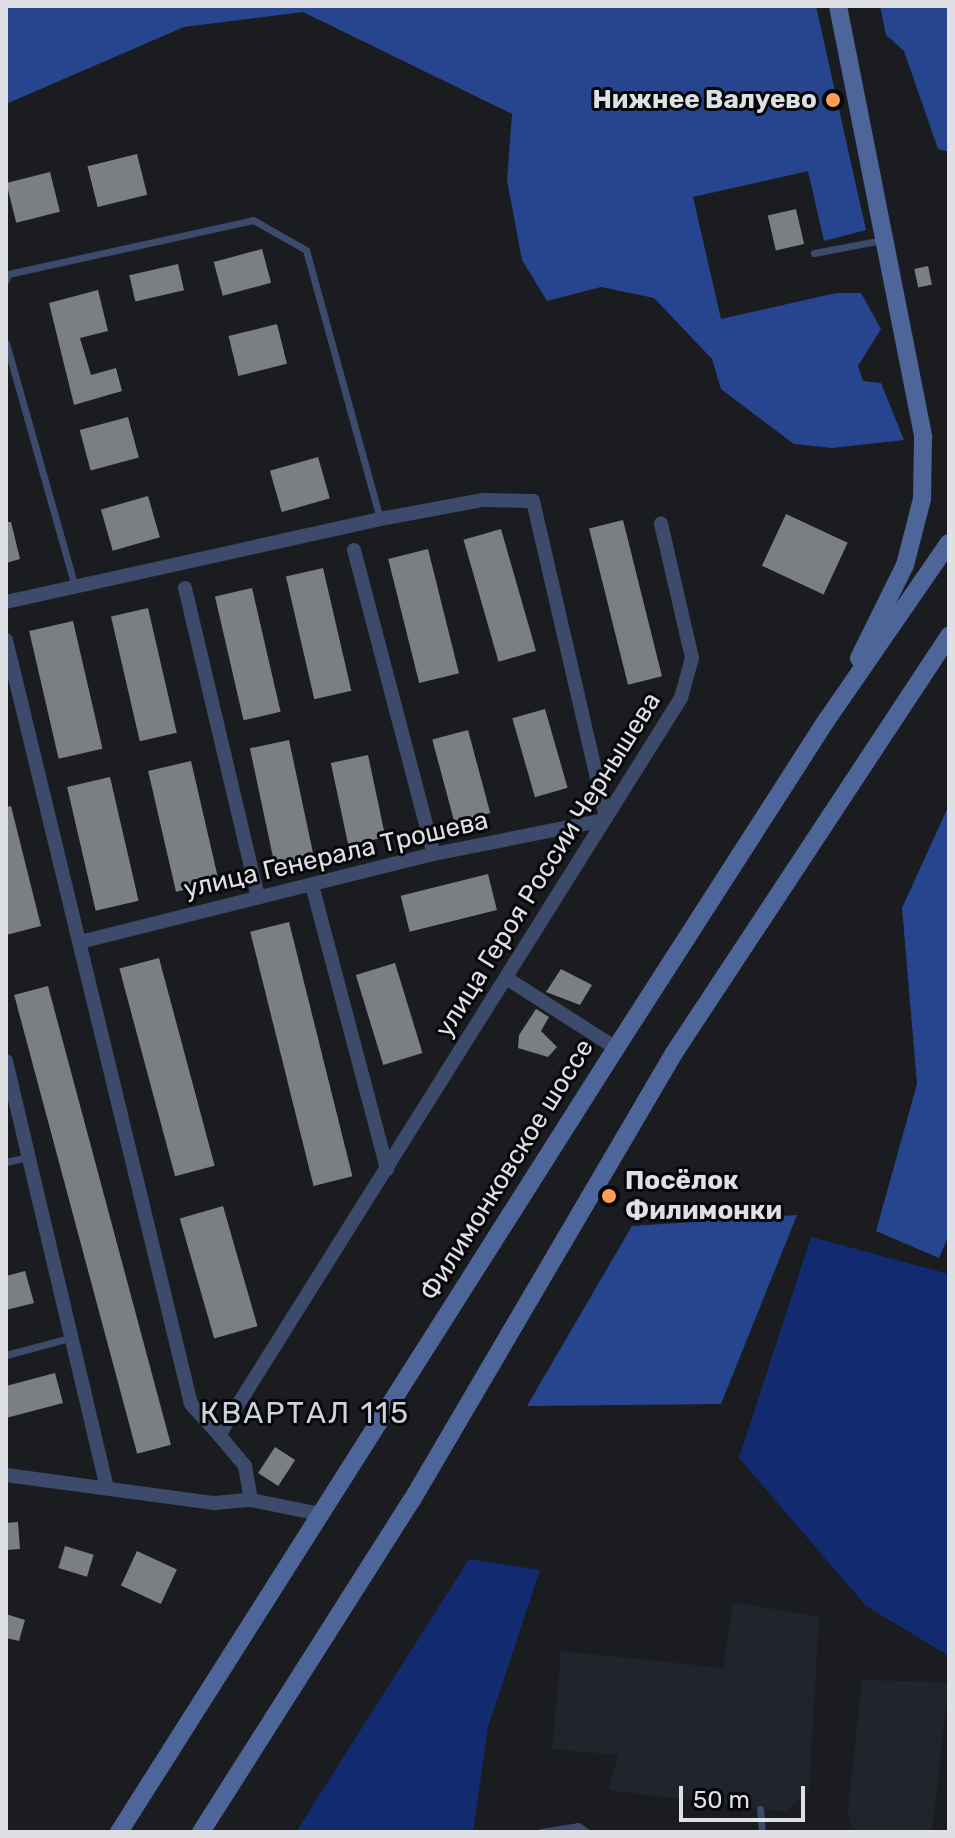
<!DOCTYPE html>
<html>
<head>
<meta charset="utf-8">
<style>
  body { margin:0 }
  #map { position:relative; width:955px; height:1838px; overflow:hidden; background:#1a1c20; font-family:Rubik,sans-serif }
  div>[style] { position:absolute }
  .built>* { inset:0; background:#1f242d }
  .green>* { inset:0; background:#122b70 }
  .forest>* { inset:0; background:#27448e }
  .building>* { inset:0; background:#7b7e83; transform-origin:0 0 }
  .lane>* { height:7px; margin:-3.5px; padding:0 3.5px; transform-origin:3.5px; border-radius:3.5px; background:#3c4b6b }
  .street>* { height:14px; margin:-7px; padding:0 7px; transform-origin:7px; border-radius:7px; background:#3c4b6b }
  .secondary>* { height:18px; margin:-9px; padding:0 9px; transform-origin:9px; border-radius:9px; background:#4e6599 }
  .dots>* { width:22px; height:22px; translate:-50% -50%; box-sizing:border-box; border:4px solid #060708; border-radius:50% }
  span { translate:-50% -50%; white-space:nowrap; text-align:center; line-height:1.15; -webkit-text-stroke:6px #060708; paint-order:stroke }
  .poi-label { font-size:26px; color:#dfe0e4; font-weight:700 }
  .right { translate:-100% -50%; text-align:right }
  .left { translate:0 -50%; text-align:left }
  .street-label { font-size:26px; color:#dfe0e4 }
  .quarter-label { font-size:30px; color:#cfd2d8; letter-spacing:2px }
  .frame { position:absolute; inset:0; border:8px solid #dfe0e4; pointer-events:none }
  .scale { position:absolute; left:679px; top:1786px; width:126px; height:36px; box-sizing:border-box; border:4px solid #dfe0e4; border-top:0; padding-left:10px; font-size:24px; line-height:28px; white-space:nowrap; color:#dfe0e4; -webkit-text-stroke:6px #060708; paint-order:stroke }
</style>
</head>
<body>
<div id="map">
  <div class="built">
    <i style="clip-path:polygon(733px 1602px,819px 1617px,809px 1790px,786px 1812px,608px 1790px,618px 1755px,552px 1749px,561px 1651px,723px 1668px)"></i>
    <i style="clip-path:polygon(862px 1680px,949px 1682px,932px 1832px,852px 1832px,848px 1810px)"></i>
  </div>
  <div class="green">
    <i style="clip-path:polygon(811px 1237px,949px 1274px,949px 1656px,866px 1606px,739px 1458px)"></i>
    <i style="clip-path:polygon(469px 1559px,540px 1570px,488px 1727px,473px 1832px,296px 1832px)"></i>
  </div>
  <div class="forest">
    <i style="clip-path:polygon(6px 6px,816px 6px,866px 230px,824px 241px,808px 171px,693px 197px,721px 319px,836px 293px,861px 293px,881px 329px,858px 366px,863px 381px,881px 383px,904px 440px,832px 448px,794px 444px,721px 389px,712px 359px,654px 298px,601px 287px,547px 301px,522px 260px,507px 180px,512px 114px,303px 12px,184px 27px,6px 104px)"></i>
    <i style="clip-path:polygon(880px 6px,949px 6px,949px 152px,938px 149px,904px 51px,886px 35px)"></i>
    <i style="clip-path:polygon(949px 805px,949px 1235px,939px 1258px,876px 1231px,917px 1084px,902px 908px)"></i>
    <i style="clip-path:polygon(797px 1215px,721px 1404px,527px 1406px,632px 1226px)"></i>
  </div>
  <div class="building">
    <i style="left:137px;top:154px;width:42px;height:51px;rotate:76deg"></i>
    <i style="left:50px;top:172px;width:41px;height:45px;rotate:76deg"></i>
    <i style="left:796px;top:209px;width:36px;height:29px;rotate:77deg"></i>
    <i style="left:262px;top:249px;width:35px;height:50px;rotate:75deg"></i>
    <i style="left:178px;top:264px;width:27px;height:50px;rotate:77deg"></i>
    <i style="left:928px;top:266px;width:19px;height:14px;rotate:78deg"></i>
    <i style="clip-path:polygon(98px 290px,108px 331px,80px 338px,91px 375px,116px 368px,122px 391px,74px 405px,49px 303px)"></i>
    <i style="left:277px;top:324px;width:41px;height:50px;rotate:76deg"></i>
    <i style="left:128px;top:417px;width:42px;height:50px;rotate:75deg"></i>
    <i style="left:318px;top:457px;width:43px;height:50px;rotate:74deg"></i>
    <i style="left:148px;top:496px;width:43px;height:49px;rotate:74deg"></i>
    <i style="left:786px;top:514px;width:68px;height:57px;rotate:25deg"></i>
    <i style="left:623px;top:520px;width:161px;height:35px;rotate:76deg"></i>
    <i style="clip-path:polygon(6px 522px,11px 522px,20px 559px,6px 563px)"></i>
    <i style="left:501px;top:529px;width:127px;height:39px;rotate:74deg"></i>
    <i style="left:428px;top:549px;width:128px;height:41px;rotate:76deg"></i>
    <i style="left:323px;top:568px;width:126px;height:38px;rotate:77deg"></i>
    <i style="left:252px;top:588px;width:127px;height:38px;rotate:77deg"></i>
    <i style="left:148px;top:608px;width:128px;height:38px;rotate:77deg"></i>
    <i style="left:73px;top:621px;width:131px;height:45px;rotate:77deg"></i>
    <i style="left:545px;top:709px;width:82px;height:34px;rotate:74deg"></i>
    <i style="left:468px;top:730px;width:86px;height:37px;rotate:75deg"></i>
    <i style="left:289px;top:740px;width:121px;height:40px;rotate:78deg"></i>
    <i style="left:368px;top:755px;width:84px;height:38px;rotate:78deg"></i>
    <i style="left:191px;top:761px;width:124px;height:44px;rotate:77deg"></i>
    <i style="left:110px;top:777px;width:127px;height:44px;rotate:77deg"></i>
    <i style="clip-path:polygon(11px 806px,41px 926px,6px 935px,6px 807px)"></i>
    <i style="left:488px;top:874px;width:37px;height:90px;rotate:76deg"></i>
    <i style="left:289px;top:922px;width:262px;height:40px;rotate:76deg"></i>
    <i style="left:159px;top:958px;width:215px;height:41px;rotate:75deg"></i>
    <i style="left:395px;top:963px;width:94px;height:41px;rotate:73deg"></i>
    <i style="clip-path:polygon(561px 969px,592px 985px,580px 1005px,546px 992px)"></i>
    <i style="left:48px;top:986px;width:475px;height:35px;rotate:75deg"></i>
    <i style="clip-path:polygon(536px 1009px,549px 1017px,541px 1031px,557px 1047px,548px 1057px,518px 1048px,519px 1035px)"></i>
    <i style="left:223px;top:1206px;width:125px;height:45px;rotate:74deg"></i>
    <i style="clip-path:polygon(25px 1271px,34px 1303px,6px 1310px,6px 1276px)"></i>
    <i style="clip-path:polygon(55px 1373px,63px 1403px,6px 1418px,6px 1386px)"></i>
    <i style="left:275px;top:1447px;width:24px;height:31px;rotate:33deg"></i>
    <i style="clip-path:polygon(18px 1522px,20px 1549px,6px 1550px,6px 1523px)"></i>
    <i style="left:65px;top:1546px;width:30px;height:23px;rotate:17deg"></i>
    <i style="left:137px;top:1551px;width:44px;height:38px;rotate:25deg"></i>
    <i style="clip-path:polygon(6px 1614px,25px 1620px,19px 1641px,6px 1638px)"></i>
  </div>
  <div class="lane">
    <i style="left:814px;top:253px;width:69px;rotate:-10.8deg"></i>
    <i style="left:6px;top:280px;width:6px;rotate:-72deg"></i>
    <i style="left:8px;top:274px;width:251px;rotate:-12.4deg"></i>
    <i style="left:253px;top:220px;width:61px;rotate:29.5deg"></i>
    <i style="left:306px;top:250px;width:279px;rotate:74.6deg"></i>
    <i style="left:6px;top:343px;width:254px;rotate:74.2deg"></i>
    <i style="left:6px;top:1162px;width:26px;rotate:-13deg"></i>
    <i style="left:6px;top:1355px;width:69px;rotate:-15deg"></i>
    <i style="left:760px;top:1809px;width:23px;rotate:85deg"></i>
    <i style="left:541px;top:1832px;width:37px;rotate:-9deg"></i>
    <i style="left:578px;top:1826px;width:11px;rotate:34deg"></i>
  </div>
  <div class="street">
    <i style="left:354px;top:550px;width:314px;rotate:75.3deg"></i>
    <i style="left:185px;top:588px;width:318px;rotate:76.7deg"></i>
    <i style="left:6px;top:602px;width:383px;rotate:-12.5deg"></i>
    <i style="left:380px;top:519px;width:105px;rotate:-10.5deg"></i>
    <i style="left:483px;top:500px;width:50px;rotate:1.1deg"></i>
    <i style="left:533px;top:501px;width:325px;rotate:77deg"></i>
    <i style="left:6px;top:640px;width:786px;rotate:76.39deg"></i>
    <i style="left:191px;top:1404px;width:42px;rotate:47.9deg"></i>
    <i style="left:312px;top:885px;width:294px;rotate:75.2deg"></i>
    <i style="left:80px;top:942px;width:365px;rotate:-14deg"></i>
    <i style="left:434px;top:854px;width:173px;rotate:-11.3deg"></i>
    <i style="left:506px;top:978px;width:130px;rotate:32.5deg"></i>
    <i style="left:6px;top:1061px;width:439px;rotate:76.7deg"></i>
    <i style="left:6px;top:1475px;width:210px;rotate:7.7deg"></i>
    <i style="left:214px;top:1503px;width:37px;rotate:-5deg"></i>
    <i style="left:251px;top:1500px;width:70px;rotate:11.5deg"></i>
    <i style="left:251px;top:1500px;width:35px;rotate:-100deg"></i>
    <i style="left:245px;top:1466px;width:40px;rotate:-130deg"></i>
    <i style="left:219px;top:1435px;width:870px;rotate:-57.92deg"></i>
    <i style="left:681px;top:698px;width:41px;rotate:-74.6deg"></i>
    <i style="left:692px;top:658px;width:138px;rotate:-103deg"></i>
  </div>
  <div class="secondary">
    <i style="left:838px;top:6px;width:439px;rotate:78.8deg"></i>
    <i style="left:923px;top:437px;width:62px;rotate:90.9deg"></i>
    <i style="left:922px;top:499px;width:68px;rotate:104.4deg"></i>
    <i style="left:905px;top:565px;width:104px;rotate:116.3deg"></i>
    <i style="left:119px;top:1832px;width:928px;rotate:-57.63deg"></i>
    <i style="left:616px;top:1048px;width:389px;rotate:-57.3deg"></i>
    <i style="left:826px;top:721px;width:216px;rotate:-55.4deg"></i>
    <i style="left:201px;top:1832px;width:393px;rotate:-57.6deg"></i>
    <i style="left:412px;top:1500px;width:518px;rotate:-59.62deg"></i>
    <i style="left:674px;top:1053px;width:500px;rotate:-56.6deg"></i>
  </div>
  <div class="dots">
    <i style="left:833px;top:100px;background:#fd9c55"></i>
    <i style="left:609px;top:1196px;background:#fd9c55"></i>
  </div>
  <div class="poi-label">
    <span class="right" style="left:817px;top:100px">Нижнее Валуево</span>
    <span class="left" style="left:625px;top:1196px">Посёлок<br>Филимонки</span>
  </div>
  <div class="street-label">
    <span style="left:336px;top:855px;rotate:-13deg">улица Генерала Трошева</span>
    <span style="left:548px;top:865px;rotate:-58deg">улица Героя России Чернышева</span>
    <span style="left:507px;top:1170px;rotate:-58deg">Филимонковское шоссе</span>
  </div>
  <div class="quarter-label">
    <span style="left:305px;top:1413px">КВАРТАЛ 115</span>
  </div>
  <div class="frame"></div>
  <div class="scale">50 m</div>
</div>
</body>
</html>
